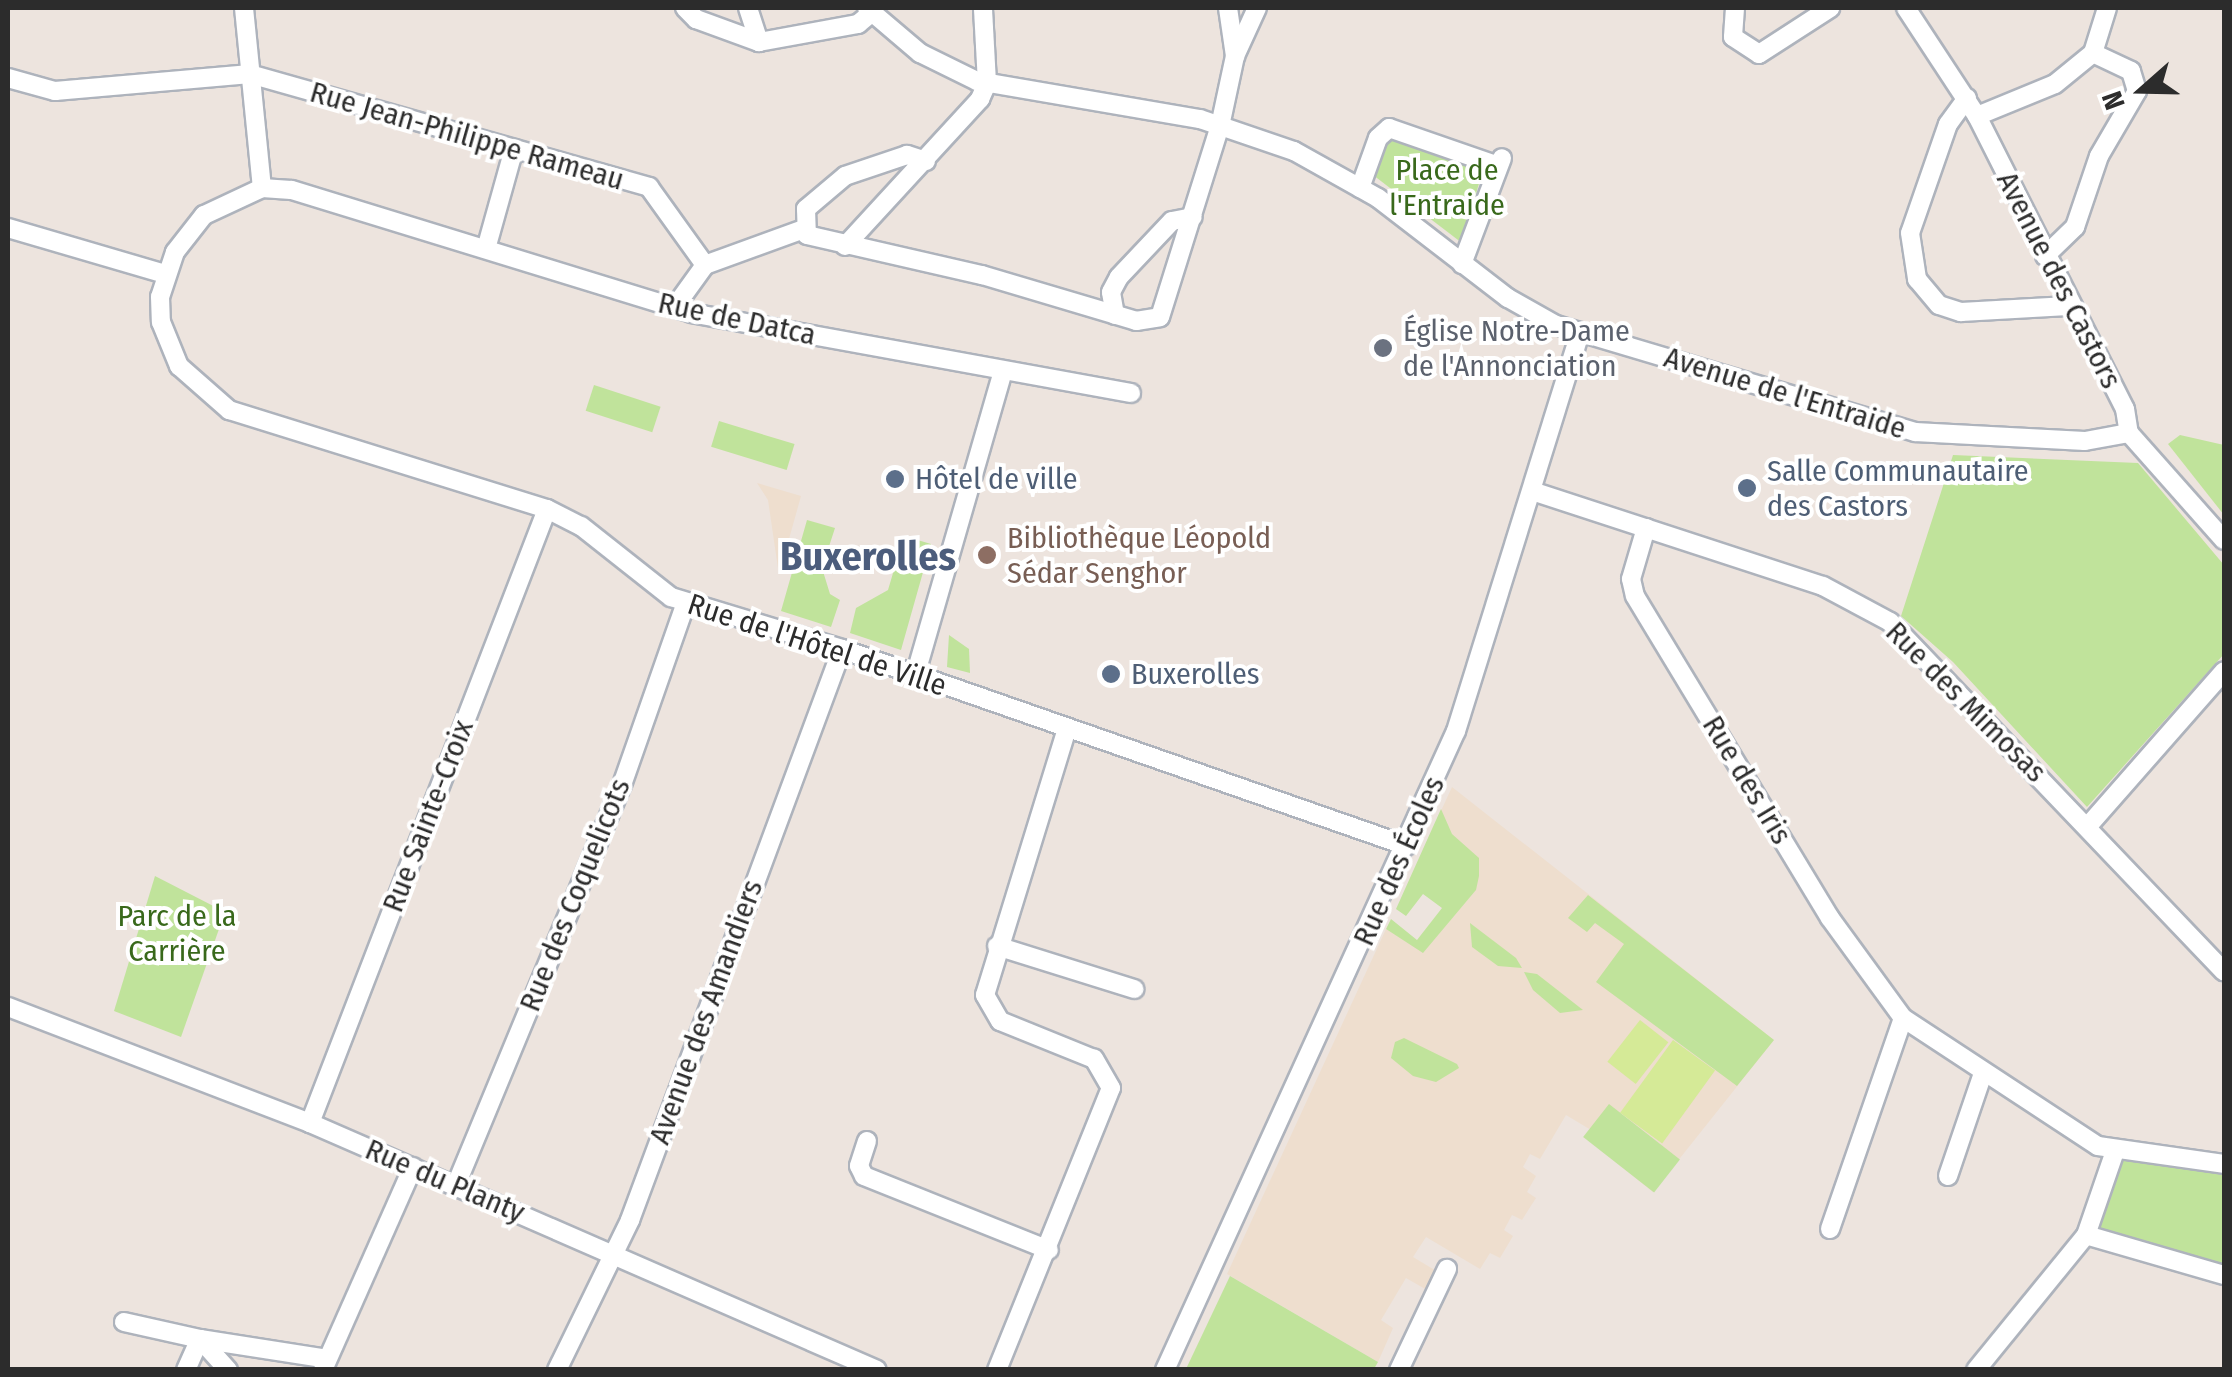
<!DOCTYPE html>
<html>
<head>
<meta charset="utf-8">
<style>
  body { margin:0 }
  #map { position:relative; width:2232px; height:1377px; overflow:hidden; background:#ede4de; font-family:"Fira Sans Condensed",sans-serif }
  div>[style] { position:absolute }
  .education>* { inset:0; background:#eedece }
  .green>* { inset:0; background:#c0e39b; transform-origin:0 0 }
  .pitch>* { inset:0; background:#d5ea97; transform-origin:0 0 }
  .roads { filter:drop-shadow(2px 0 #aeb3bc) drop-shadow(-2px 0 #aeb3bc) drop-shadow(0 2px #aeb3bc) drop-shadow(0 -2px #aeb3bc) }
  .street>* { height:18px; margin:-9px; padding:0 9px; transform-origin:9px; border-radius:9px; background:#fff }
  .dots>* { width:28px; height:28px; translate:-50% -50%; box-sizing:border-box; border:5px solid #fff; border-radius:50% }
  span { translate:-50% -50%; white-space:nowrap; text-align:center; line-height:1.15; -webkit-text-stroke:8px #fff; paint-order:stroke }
  .street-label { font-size:30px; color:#2c2c2c }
  .park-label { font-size:30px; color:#39691b }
  .worship-label { font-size:30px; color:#5b616d }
  .left { translate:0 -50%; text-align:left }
  .service-label { font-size:30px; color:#4e5e75 }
  .education-label { font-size:30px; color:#785e54 }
  .district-label { font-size:40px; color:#4c5d7c; font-weight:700 }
  .frame { position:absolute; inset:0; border:10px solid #2c2c2c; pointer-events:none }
  .north { position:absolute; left:2092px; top:40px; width:100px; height:100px; -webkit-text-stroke:8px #fff; paint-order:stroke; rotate:250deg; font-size:28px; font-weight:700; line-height:40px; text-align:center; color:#2c2c2c }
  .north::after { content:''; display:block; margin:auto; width:35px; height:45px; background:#2c2c2c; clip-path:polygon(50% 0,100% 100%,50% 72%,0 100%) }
</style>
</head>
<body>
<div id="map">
  <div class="education">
    <i style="clip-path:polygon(757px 483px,801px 496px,779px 575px,768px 500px)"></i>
    <i style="clip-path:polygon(1452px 787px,1774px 1040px,1653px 1192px,1588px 1140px,1591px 1130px,1566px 1115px,1540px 1159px,1530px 1154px,1523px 1167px,1536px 1176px,1527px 1192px,1536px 1198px,1522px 1220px,1512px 1215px,1504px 1230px,1513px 1236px,1500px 1258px,1490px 1253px,1480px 1269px,1426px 1237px,1413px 1257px,1438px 1272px,1427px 1290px,1406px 1278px,1381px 1320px,1393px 1328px,1378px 1362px,1227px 1274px,1386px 929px,1423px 952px,1475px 891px,1422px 852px)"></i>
  </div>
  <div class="green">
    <i style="clip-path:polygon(1394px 133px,1484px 166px,1462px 243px,1373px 175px,1381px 143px)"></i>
    <i style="left:594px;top:385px;width:70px;height:27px;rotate:18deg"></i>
    <i style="left:719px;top:421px;width:79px;height:27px;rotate:17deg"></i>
    <i style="clip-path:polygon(2180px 435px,2224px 445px,2224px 515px,2168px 444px)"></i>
    <i style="clip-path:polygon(1953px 455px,2138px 463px,2224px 565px,2224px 654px,2087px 807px,1953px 662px,1901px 616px)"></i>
    <i style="clip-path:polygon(807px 520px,835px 528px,822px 568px,830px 594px,840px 600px,831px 627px,781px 611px)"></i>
    <i style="clip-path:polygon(904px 536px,931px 544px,901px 650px,850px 633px,856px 608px,888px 590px)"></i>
    <i style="clip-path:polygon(949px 635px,969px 649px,970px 673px,947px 667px)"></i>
    <i style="clip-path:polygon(1441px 809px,1452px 834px,1479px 858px,1479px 876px,1476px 890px,1423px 953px,1386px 929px,1391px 919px,1417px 940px,1442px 908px,1423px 894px,1406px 916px,1396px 909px)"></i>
    <i style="clip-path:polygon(155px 876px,225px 912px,181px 1037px,114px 1011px)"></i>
    <i style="clip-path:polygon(1588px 895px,1774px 1040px,1737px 1086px,1596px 982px,1624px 944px,1595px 923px,1587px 932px,1568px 918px)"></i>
    <i style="clip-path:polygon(1470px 923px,1516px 958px,1522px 968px,1498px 966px,1472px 947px)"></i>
    <i style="clip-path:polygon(1524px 972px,1537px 974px,1583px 1010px,1560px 1013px,1533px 990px)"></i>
    <i style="clip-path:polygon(1404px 1038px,1457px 1064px,1459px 1068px,1436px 1082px,1413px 1076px,1391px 1058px,1395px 1042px)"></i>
    <i style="left:1609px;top:1104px;width:90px;height:42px;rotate:38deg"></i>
    <i style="clip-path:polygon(2119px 1156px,2224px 1169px,2224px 1267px,2092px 1232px)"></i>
    <i style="clip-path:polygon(1230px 1276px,1378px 1362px,1374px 1369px,1186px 1369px)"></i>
  </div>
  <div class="pitch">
    <i style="left:1640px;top:1020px;width:36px;height:53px;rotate:38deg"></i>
    <i style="left:1673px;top:1040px;width:52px;height:90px;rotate:36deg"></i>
  </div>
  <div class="roads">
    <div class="street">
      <i style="left:244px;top:8px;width:181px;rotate:84.3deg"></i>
      <i style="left:685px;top:8px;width:16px;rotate:45deg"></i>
      <i style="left:696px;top:19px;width:67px;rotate:20.1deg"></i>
      <i style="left:759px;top:42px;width:101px;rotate:-10.3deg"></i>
      <i style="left:858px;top:24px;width:17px;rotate:-40deg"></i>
      <i style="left:748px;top:8px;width:36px;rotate:72deg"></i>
      <i style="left:867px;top:8px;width:70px;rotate:40.3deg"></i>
      <i style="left:920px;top:53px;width:64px;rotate:26.2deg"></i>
      <i style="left:977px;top:81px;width:226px;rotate:9.7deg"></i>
      <i style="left:1200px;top:119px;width:99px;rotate:18.8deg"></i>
      <i style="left:1294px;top:151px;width:96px;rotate:29.2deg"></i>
      <i style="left:1378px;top:198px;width:164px;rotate:37.6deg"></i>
      <i style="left:1508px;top:298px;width:55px;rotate:29.4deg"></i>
      <i style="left:1556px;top:325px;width:375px;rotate:16.6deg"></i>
      <i style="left:1915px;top:432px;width:170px;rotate:3deg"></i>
      <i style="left:2085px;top:441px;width:45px;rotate:-10.3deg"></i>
      <i style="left:1228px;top:8px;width:49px;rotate:81.7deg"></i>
      <i style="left:1735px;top:8px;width:29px;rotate:94deg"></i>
      <i style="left:1733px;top:37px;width:31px;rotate:33deg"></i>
      <i style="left:1759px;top:54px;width:85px;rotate:-32.9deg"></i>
      <i style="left:1906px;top:8px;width:129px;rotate:56.7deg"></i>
      <i style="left:1977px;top:116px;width:328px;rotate:63.2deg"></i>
      <i style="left:2125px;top:409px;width:24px;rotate:81deg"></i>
      <i style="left:2129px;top:433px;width:143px;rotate:48.4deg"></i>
      <i style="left:8px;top:78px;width:49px;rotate:15.5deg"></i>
      <i style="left:55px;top:91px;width:196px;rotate:-5deg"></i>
      <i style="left:250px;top:74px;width:415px;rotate:15.8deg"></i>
      <i style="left:649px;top:187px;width:96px;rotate:54.3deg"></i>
      <i style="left:1967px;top:98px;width:32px;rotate:126deg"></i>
      <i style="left:1948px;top:124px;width:115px;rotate:109.2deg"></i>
      <i style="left:1910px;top:233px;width:47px;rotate:81.3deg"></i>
      <i style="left:1917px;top:279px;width:34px;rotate:50deg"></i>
      <i style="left:1939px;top:305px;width:23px;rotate:18deg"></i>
      <i style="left:1961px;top:312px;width:107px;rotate:-3.2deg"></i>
      <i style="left:1977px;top:116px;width:84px;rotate:-22.3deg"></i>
      <i style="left:2055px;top:84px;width:49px;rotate:-39.2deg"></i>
      <i style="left:926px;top:161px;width:20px;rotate:-162deg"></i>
      <i style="left:907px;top:155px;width:65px;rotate:161.3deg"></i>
      <i style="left:845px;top:176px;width:51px;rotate:139.8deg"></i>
      <i style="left:806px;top:209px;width:26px;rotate:88deg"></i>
      <i style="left:807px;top:235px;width:180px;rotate:12.9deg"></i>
      <i style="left:982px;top:275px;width:161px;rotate:16.6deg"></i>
      <i style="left:1136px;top:321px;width:24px;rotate:-9deg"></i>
      <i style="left:1160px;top:317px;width:200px;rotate:-72.6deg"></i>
      <i style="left:1220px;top:126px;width:72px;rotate:-77.9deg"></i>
      <i style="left:1235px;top:56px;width:53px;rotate:-65.4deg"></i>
      <i style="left:1360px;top:188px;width:53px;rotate:-70.2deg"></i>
      <i style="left:1378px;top:138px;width:15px;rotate:-42deg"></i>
      <i style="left:1389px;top:128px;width:113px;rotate:19.1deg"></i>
      <i style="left:8px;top:228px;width:164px;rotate:16.3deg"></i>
      <i style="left:845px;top:246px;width:200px;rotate:-47.4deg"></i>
      <i style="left:980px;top:99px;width:17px;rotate:-66deg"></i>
      <i style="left:987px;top:83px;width:75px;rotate:-93.1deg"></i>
      <i style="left:486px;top:249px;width:104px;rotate:-74.4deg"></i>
      <i style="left:2045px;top:256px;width:42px;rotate:-44deg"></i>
      <i style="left:2075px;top:227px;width:75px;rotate:-71.3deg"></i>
      <i style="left:2099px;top:156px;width:75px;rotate:-59.7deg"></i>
      <i style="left:2137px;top:91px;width:21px;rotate:-107deg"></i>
      <i style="left:2131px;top:71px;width:42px;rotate:-154.7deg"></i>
      <i style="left:2093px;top:53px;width:47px;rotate:-72.7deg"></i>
      <i style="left:1462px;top:264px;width:113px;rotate:-69.3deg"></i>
      <i style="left:674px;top:308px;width:53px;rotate:-54.2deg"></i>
      <i style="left:705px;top:265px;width:105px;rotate:-20deg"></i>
      <i style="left:1115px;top:315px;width:23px;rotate:-100deg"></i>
      <i style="left:1111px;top:292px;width:17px;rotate:-62deg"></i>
      <i style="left:1119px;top:277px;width:77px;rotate:-46.6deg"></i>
      <i style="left:1172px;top:221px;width:21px;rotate:-11deg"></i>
      <i style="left:1131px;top:393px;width:446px;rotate:-169.7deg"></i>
      <i style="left:692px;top:313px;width:419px;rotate:-162.9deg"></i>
      <i style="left:291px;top:190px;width:29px;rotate:-176deg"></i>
      <i style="left:262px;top:188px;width:64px;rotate:155deg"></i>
      <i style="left:204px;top:215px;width:47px;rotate:128.1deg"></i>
      <i style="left:175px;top:252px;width:47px;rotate:108.4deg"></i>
      <i style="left:160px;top:297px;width:25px;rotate:88deg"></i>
      <i style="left:161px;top:322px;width:48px;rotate:67.8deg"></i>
      <i style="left:179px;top:366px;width:67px;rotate:41.3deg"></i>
      <i style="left:229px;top:410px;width:333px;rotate:17.3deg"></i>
      <i style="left:547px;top:509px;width:38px;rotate:27deg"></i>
      <i style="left:581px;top:526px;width:115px;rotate:38.3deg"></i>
      <i style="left:671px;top:597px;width:179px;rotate:16.9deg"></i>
      <i style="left:842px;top:649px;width:598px;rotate:19.22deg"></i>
      <i style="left:1532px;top:491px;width:306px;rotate:18.1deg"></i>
      <i style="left:1823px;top:586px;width:76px;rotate:28.2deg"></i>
      <i style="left:1890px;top:622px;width:483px;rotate:46.3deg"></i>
      <i style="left:1646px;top:528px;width:53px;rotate:106.4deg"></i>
      <i style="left:1631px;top:579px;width:17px;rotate:77deg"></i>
      <i style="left:1635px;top:596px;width:376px;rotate:58.8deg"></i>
      <i style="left:1830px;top:918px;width:124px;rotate:53.9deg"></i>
      <i style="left:1903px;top:1018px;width:233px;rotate:33.3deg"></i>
      <i style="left:2098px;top:1146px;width:127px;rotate:8.1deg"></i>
      <i style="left:915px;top:676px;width:317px;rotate:-73.9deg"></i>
      <i style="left:2088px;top:826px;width:206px;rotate:-48.7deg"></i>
      <i style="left:997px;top:946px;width:144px;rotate:17.4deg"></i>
      <i style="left:8px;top:1007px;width:324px;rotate:21deg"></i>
      <i style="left:310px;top:1123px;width:618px;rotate:23.54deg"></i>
      <i style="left:310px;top:1123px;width:658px;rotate:-68.89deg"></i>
      <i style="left:867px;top:1141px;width:26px;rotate:108deg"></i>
      <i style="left:859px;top:1166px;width:11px;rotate:63deg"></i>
      <i style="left:864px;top:1176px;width:199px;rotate:21.8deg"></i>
      <i style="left:2115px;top:1151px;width:89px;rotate:109deg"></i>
      <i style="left:2086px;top:1235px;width:144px;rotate:16.2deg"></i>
      <i style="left:1948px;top:1176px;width:109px;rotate:-71.2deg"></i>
      <i style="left:456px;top:1185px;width:433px;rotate:-67.5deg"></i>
      <i style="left:622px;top:785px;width:194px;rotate:-70.7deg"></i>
      <i style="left:1830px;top:1229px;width:223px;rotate:-70.9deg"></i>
      <i style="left:124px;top:1322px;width:78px;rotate:12.6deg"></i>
      <i style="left:200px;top:1339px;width:42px;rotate:47.9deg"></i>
      <i style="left:186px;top:1370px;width:34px;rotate:-66deg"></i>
      <i style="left:200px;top:1339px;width:129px;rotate:8.9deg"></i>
      <i style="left:323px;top:1370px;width:222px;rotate:-66.1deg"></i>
      <i style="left:557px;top:1370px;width:167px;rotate:-64deg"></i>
      <i style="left:630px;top:1220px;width:609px;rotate:-69.63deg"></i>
      <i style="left:997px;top:1370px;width:304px;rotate:-68deg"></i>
      <i style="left:1111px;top:1088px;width:34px;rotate:-120deg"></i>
      <i style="left:1094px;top:1059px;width:101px;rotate:-158deg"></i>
      <i style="left:1000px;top:1021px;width:30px;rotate:-120deg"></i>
      <i style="left:985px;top:995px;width:278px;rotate:-72.9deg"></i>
      <i style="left:1165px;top:1370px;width:702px;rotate:-65.52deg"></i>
      <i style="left:1456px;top:731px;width:418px;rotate:-72.7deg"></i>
      <i style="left:1399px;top:1370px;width:112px;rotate:-64.6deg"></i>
      <i style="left:1976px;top:1370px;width:174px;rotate:-50.8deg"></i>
    </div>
  </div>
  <div class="dots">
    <i style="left:1383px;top:348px;background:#6b7280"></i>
    <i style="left:895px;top:479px;background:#5c6f8a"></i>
    <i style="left:1747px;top:488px;background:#5c6f8a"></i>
    <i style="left:987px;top:555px;background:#8d6e63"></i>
    <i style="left:1111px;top:674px;background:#5c6f8a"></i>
  </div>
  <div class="street-label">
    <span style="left:467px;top:136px;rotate:16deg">Rue Jean-Philippe Rameau</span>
    <span style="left:2059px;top:280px;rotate:63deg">Avenue des Castors</span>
    <span style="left:737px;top:319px;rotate:12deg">Rue de Datca</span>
    <span style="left:1785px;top:393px;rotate:17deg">Avenue de l'Entraide</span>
    <span style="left:817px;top:645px;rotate:18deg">Rue de l'Hôtel de Ville</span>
    <span style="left:1966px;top:702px;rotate:45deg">Rue des Mimosas</span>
    <span style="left:1747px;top:780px;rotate:59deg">Rue des Iris</span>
    <span style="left:428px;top:816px;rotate:-69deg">Rue Sainte-Croix</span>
    <span style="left:1399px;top:861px;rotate:-66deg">Rue des Écoles</span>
    <span style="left:575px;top:895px;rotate:-68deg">Rue des Coquelicots</span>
    <span style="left:706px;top:1012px;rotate:-70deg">Avenue des Amandiers</span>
    <span style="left:445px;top:1181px;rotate:23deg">Rue du Planty</span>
  </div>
  <div class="park-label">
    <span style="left:1447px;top:187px">Place de<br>l'Entraide</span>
    <span style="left:177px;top:933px">Parc de la<br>Carrière</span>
  </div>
  <div class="worship-label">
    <span class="left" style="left:1403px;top:348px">Église Notre-Dame<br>de l'Annonciation</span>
  </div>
  <div class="service-label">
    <span class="left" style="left:1767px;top:488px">Salle Communautaire<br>des Castors</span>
    <span class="left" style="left:915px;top:479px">Hôtel de ville</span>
    <span class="left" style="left:1131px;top:674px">Buxerolles</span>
  </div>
  <div class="education-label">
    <span class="left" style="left:1007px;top:555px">Bibliothèque Léopold<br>Sédar Senghor</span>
  </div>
  <div class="district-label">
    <span style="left:868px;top:557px">Buxerolles</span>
  </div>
  <div class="frame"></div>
  <div class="north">N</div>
</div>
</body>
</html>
